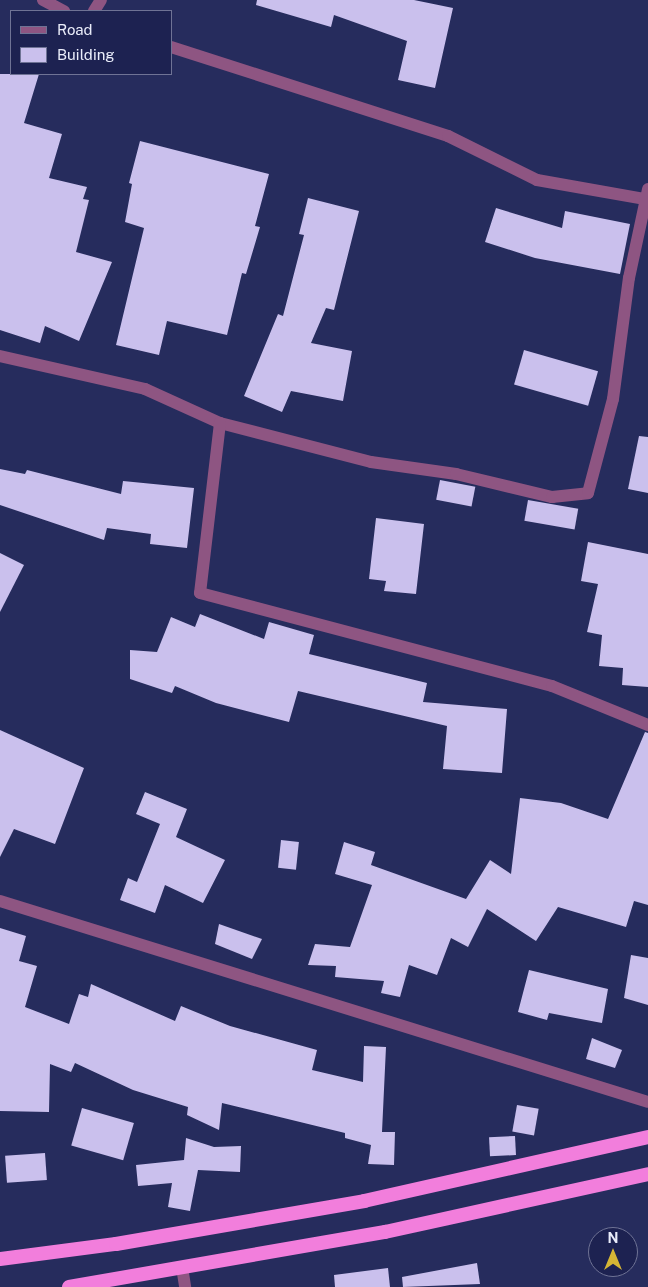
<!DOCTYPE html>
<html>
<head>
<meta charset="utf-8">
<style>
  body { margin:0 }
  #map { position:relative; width:648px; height:1287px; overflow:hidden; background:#262c5d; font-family:"Public Sans",sans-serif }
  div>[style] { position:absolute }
  .building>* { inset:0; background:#cac0ed; transform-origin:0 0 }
  .service>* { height:12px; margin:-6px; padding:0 6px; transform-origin:6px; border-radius:6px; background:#8e5582 }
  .minor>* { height:12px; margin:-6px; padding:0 6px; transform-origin:6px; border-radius:6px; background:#8e5582 }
  .tertiary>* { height:12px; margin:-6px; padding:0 6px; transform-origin:6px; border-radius:6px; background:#8e5582 }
  .trunk>* { height:14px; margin:-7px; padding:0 7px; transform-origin:7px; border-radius:7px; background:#f27edc }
  span { translate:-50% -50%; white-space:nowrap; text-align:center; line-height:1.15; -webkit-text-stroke:5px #1d2251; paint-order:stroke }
  .legend { position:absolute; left:10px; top:10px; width:162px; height:65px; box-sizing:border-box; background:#1d2251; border:1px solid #6f7395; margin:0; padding:6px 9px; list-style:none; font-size:15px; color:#eaedfa }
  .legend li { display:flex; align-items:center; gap:10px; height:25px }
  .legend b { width:25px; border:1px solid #6f7395 }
  .north { position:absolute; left:588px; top:1227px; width:50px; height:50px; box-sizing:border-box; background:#1d2251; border:1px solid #6f7395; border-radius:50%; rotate:0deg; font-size:14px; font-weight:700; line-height:20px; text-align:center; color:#eaedfa }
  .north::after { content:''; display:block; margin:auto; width:18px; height:22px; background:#d5b535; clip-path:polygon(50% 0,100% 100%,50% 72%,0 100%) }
</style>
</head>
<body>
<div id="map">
  <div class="building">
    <i style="clip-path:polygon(257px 0,414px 0,453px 8px,435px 88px,398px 80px,407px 41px,334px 15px,331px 27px,256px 5px)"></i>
    <i style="clip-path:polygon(0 74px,39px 74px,24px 123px,62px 134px,49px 178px,87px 187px,83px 199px,89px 200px,76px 252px,112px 262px,79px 341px,45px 326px,40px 343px,0 330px)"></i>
    <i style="clip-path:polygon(140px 141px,269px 174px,255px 226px,260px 227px,246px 274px,242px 273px,227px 335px,167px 321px,159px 355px,116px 345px,144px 228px,125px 222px,132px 184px,129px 183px)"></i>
    <i style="clip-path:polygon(308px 198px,359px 211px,334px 310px,326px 308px,311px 343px,352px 351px,343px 401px,291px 391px,282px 412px,244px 396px,278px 314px,283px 316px,304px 235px,299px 234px)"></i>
    <i style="clip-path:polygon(496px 208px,562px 228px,565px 211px,630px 224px,620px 274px,535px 258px,485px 242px)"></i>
    <i style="left:524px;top:350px;width:77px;height:36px;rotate:16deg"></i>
    <i style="clip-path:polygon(639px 436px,648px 437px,648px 493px,628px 489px)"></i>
    <i style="clip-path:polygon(0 469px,25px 474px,27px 470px,121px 494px,123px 481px,194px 488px,187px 548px,150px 544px,151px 534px,107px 528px,104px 540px,0 505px)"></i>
    <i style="left:440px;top:480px;width:36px;height:20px;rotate:11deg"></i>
    <i style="left:528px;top:500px;width:51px;height:21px;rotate:10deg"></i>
    <i style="clip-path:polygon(376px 518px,424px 524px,416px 594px,384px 591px,386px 581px,369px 579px)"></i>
    <i style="clip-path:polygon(588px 542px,648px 554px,648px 687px,622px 685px,623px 668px,599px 666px,602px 635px,587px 632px,598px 584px,581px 581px)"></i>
    <i style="clip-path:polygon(0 553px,24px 565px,0 612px)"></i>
    <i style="clip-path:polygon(200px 614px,264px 639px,269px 622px,314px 635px,309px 654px,427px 683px,423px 702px,507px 709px,502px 773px,443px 769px,447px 726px,298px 691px,289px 722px,216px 703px,175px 686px,172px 693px,130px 679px,130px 650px,157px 652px,171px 617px,195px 627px)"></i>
    <i style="clip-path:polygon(0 730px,84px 768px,55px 844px,14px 829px,0 857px)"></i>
    <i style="clip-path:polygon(645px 732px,648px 733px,648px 905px,634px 901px,626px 927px,558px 907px,536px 941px,487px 909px,468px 947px,451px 938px,437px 975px,409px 965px,400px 997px,381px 993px,384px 981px,335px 977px,336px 966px,308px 965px,315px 944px,350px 947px,372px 885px,335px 874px,344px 842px,375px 852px,371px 865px,466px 899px,490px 860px,511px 874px,520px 798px,561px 803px,608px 819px)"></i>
    <i style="clip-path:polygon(145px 792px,187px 809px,176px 837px,225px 860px,203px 903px,165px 885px,155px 913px,120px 900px,128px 878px,137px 882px,160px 824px,136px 814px)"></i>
    <i style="left:281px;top:840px;width:18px;height:28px;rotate:6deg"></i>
    <i style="clip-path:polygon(219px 924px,262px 939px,252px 959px,215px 944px)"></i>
    <i style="clip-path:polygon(0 928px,26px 936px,19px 961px,37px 966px,25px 1007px,69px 1024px,79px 994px,88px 997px,91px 984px,175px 1021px,181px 1006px,230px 1026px,317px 1050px,312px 1070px,363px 1082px,364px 1046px,386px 1047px,382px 1132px,395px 1132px,394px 1165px,368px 1164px,371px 1145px,345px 1138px,345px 1133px,222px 1103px,219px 1130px,187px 1115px,188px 1107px,133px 1090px,75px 1063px,71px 1072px,50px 1064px,49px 1112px,0 1111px)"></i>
    <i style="clip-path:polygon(631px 955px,648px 958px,648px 1005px,624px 998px)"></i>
    <i style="clip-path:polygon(529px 970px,608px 989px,602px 1023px,549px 1013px,547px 1020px,518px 1012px)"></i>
    <i style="clip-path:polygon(592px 1038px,622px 1050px,615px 1068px,586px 1059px)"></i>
    <i style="left:517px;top:1105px;width:22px;height:27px;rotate:10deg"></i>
    <i style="left:82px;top:1108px;width:54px;height:39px;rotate:16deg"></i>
    <i style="left:515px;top:1136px;width:19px;height:26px;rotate:87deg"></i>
    <i style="clip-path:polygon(186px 1138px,214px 1147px,241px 1146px,240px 1172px,198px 1170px,190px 1211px,168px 1207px,172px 1183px,138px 1186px,136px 1165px,184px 1160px)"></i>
    <i style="left:45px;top:1153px;width:27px;height:40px;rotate:86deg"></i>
    <i style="clip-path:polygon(477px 1263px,480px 1284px,403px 1287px,402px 1277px)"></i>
    <i style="clip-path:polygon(388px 1268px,390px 1287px,335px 1287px,334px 1275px)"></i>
  </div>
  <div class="service">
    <i style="left:182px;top:1267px;width:20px;rotate:81deg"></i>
  </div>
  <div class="minor">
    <i style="left:43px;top:0;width:24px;rotate:28deg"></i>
    <i style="left:94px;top:11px;width:13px;rotate:-58deg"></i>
    <i style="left:171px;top:47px;width:291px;rotate:17.8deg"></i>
    <i style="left:448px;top:136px;width:99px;rotate:26.3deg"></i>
    <i style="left:537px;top:180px;width:110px;rotate:10deg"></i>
    <i style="left:0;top:356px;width:149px;rotate:12.8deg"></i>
    <i style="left:145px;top:389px;width:82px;rotate:24.4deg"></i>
    <i style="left:220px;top:423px;width:156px;rotate:14.5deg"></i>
    <i style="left:371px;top:462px;width:86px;rotate:8deg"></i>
    <i style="left:456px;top:474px;width:99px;rotate:13.5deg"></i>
    <i style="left:552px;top:497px;width:36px;rotate:-6deg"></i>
    <i style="left:588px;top:493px;width:97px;rotate:-75.1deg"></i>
    <i style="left:613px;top:399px;width:122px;rotate:-82.5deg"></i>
    <i style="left:629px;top:278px;width:91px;rotate:-77.9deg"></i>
    <i style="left:220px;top:423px;width:171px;rotate:96.7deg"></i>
    <i style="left:200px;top:593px;width:364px;rotate:14.8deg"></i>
    <i style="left:552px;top:686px;width:104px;rotate:22.1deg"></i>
  </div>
  <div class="tertiary">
    <i style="left:0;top:901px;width:678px;rotate:17.23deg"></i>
  </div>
  <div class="trunk">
    <i style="left:0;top:1259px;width:117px;rotate:-7.4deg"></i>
    <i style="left:116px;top:1244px;width:252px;rotate:-9.8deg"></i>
    <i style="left:364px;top:1201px;width:291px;rotate:-12.7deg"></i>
    <i style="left:69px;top:1287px;width:321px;rotate:-9.9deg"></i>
    <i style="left:385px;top:1232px;width:269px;rotate:-12.4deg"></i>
  </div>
  <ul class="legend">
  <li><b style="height:6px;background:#8e5582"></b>Road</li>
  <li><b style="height:14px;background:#cac0ed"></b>Building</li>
  </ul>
  <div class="north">N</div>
</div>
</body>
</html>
